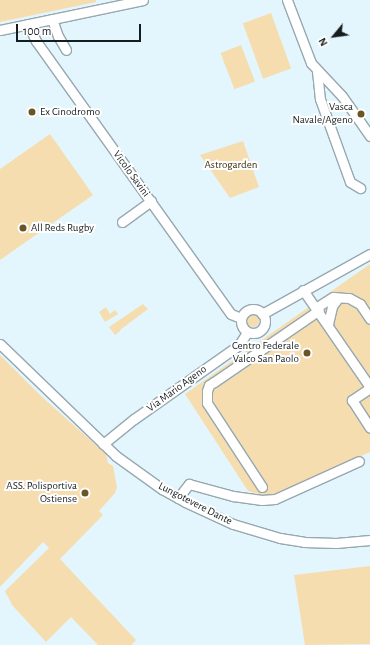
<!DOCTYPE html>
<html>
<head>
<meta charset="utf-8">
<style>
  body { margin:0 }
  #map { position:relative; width:370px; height:645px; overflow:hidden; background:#e3f6fd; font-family:"Alegreya Sans",sans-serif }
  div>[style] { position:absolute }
  .green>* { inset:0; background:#f6ddaf; transform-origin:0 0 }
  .round { border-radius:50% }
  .roads { filter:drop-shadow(1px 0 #97a8af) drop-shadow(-1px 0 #97a8af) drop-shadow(0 1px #97a8af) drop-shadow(0 -1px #97a8af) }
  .minor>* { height:9px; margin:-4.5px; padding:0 4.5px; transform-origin:4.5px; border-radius:4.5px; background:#fff }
  .minor>.ring { margin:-4.5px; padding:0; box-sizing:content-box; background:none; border:9px solid #fff; border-radius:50% }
  .dots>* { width:11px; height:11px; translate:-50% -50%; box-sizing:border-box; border:2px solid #fff; border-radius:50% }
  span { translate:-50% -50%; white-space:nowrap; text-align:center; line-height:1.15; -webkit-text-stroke:4px #fff; paint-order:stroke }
  .poi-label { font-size:11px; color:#161d1f }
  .right { translate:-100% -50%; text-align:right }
  .left { translate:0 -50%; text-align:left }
  .park-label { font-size:11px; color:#3c2d0d }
  .street-label { font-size:11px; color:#161d1f }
  .north { position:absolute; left:314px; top:16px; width:40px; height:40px; -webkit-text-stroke:3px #fff; paint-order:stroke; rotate:241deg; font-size:11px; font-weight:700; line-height:16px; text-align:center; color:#161d1f }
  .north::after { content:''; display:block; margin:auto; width:14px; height:18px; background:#161d1f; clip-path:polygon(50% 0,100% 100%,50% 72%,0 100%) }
  .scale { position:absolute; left:16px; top:24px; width:125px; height:18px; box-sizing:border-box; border:2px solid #161d1f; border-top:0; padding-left:5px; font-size:12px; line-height:14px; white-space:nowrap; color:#161d1f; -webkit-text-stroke:3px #fff; paint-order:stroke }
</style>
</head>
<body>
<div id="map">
  <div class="green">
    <i style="clip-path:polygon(0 0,96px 0,96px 2px,0 22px)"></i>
    <i style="left:271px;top:13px;width:59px;height:30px;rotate:70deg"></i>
    <i style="left:241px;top:45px;width:39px;height:22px;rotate:69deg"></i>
    <i style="clip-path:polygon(50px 134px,93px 195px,0 260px,0 169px)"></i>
    <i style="clip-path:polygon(243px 141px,259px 187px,230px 198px,200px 155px)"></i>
    <i style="clip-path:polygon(370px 264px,370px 452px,269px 497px,248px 491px,185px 394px)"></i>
    <i style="clip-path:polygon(143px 304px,148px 309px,120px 330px,120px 331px,115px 335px,109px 327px)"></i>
    <i style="clip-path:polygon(106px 307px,110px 314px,115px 310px,118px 314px,105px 322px,99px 312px)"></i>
    <i class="round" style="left:247px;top:315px;width:12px;height:12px"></i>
    <i style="clip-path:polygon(0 355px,41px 396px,106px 454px,108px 463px,113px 466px,117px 487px,115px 493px,99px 511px,103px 515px,60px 559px,136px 640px,131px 645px,98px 645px,71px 617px,46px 642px,12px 605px,5px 591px,49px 548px,43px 542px,0 587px)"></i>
    <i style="clip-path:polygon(370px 566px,370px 644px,305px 645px,294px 575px)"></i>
  </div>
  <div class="roads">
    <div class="minor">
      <i style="left:287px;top:0;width:67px;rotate:69.1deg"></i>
      <i style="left:311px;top:63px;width:45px;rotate:46.8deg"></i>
      <i style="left:342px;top:96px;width:49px;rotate:55deg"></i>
      <i style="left:52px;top:19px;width:18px;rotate:71deg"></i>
      <i style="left:58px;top:36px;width:16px;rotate:60deg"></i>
      <i style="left:28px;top:24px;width:19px;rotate:65deg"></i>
      <i style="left:36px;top:41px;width:335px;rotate:54.5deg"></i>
      <i style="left:231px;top:314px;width:11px;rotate:22deg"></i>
      <i style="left:0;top:30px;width:146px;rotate:-11.8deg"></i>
      <i style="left:317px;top:71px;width:28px;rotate:84deg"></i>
      <i style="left:320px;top:99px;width:88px;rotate:70.1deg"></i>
      <i style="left:350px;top:182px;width:12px;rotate:31deg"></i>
      <i style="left:122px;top:222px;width:36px;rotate:-36deg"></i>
      <i style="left:303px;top:290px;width:118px;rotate:55.4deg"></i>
      <i style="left:317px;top:307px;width:19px;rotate:-32deg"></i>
      <i style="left:333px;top:297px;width:16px;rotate:4deg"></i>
      <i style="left:349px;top:298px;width:13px;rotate:29deg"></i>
      <i style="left:360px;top:304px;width:18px;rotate:56deg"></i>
      <i class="ring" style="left:241px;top:309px;width:15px;height:15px"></i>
      <i style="left:262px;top:314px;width:124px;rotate:-29.1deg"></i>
      <i style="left:328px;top:324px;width:18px;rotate:-77deg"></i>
      <i style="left:332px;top:306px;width:10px;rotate:-53deg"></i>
      <i style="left:0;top:344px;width:161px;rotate:44deg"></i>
      <i style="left:116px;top:456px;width:57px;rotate:35.7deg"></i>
      <i style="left:162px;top:489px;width:26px;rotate:29deg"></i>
      <i style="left:185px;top:502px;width:53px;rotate:24.6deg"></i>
      <i style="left:233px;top:524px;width:49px;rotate:16.6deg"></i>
      <i style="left:280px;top:538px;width:24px;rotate:9deg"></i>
      <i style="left:304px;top:542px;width:32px;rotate:2deg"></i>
      <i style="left:336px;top:543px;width:34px;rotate:-5deg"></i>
      <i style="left:370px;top:388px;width:22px;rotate:146deg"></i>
      <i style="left:352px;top:400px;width:33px;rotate:57deg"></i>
      <i style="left:103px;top:444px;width:40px;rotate:-39deg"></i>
      <i style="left:134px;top:419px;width:128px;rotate:-35.2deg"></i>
      <i style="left:239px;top:345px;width:15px;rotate:-58deg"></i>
      <i style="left:262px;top:487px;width:100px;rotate:-123.2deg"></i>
      <i style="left:207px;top:403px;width:12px;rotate:-90deg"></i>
      <i style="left:207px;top:391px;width:6px;rotate:-72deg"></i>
      <i style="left:209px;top:385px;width:6px;rotate:-31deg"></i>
      <i style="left:214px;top:382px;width:127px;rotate:-34.4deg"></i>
      <i style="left:178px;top:498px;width:18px;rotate:-52deg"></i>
      <i style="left:189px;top:484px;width:46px;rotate:15.3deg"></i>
      <i style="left:233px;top:496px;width:29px;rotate:8deg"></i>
      <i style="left:262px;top:500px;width:13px;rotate:-4deg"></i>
      <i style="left:275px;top:499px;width:92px;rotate:-24.3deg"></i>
    </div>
  </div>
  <div class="dots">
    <i style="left:32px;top:112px;background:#6c5425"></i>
    <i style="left:361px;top:114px;background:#6c5425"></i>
    <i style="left:23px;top:228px;background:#6c5425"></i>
    <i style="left:307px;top:353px;background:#6c5425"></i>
    <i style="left:85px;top:493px;background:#6c5425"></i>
  </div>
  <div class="poi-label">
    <span class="right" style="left:353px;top:114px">Vasca<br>Navale/Ageno</span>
    <span class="left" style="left:40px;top:112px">Ex Cinodromo</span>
    <span class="left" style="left:31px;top:228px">All Reds Rugby</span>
    <span class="right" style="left:299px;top:353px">Centro Federale<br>Valco San Paolo</span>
    <span class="right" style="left:77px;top:493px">ASS. Polisportiva<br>Ostiense</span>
  </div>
  <div class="park-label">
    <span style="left:231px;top:165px">Astrogarden</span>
  </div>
  <div class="street-label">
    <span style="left:131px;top:174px;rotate:54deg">Vicolo Savini</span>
    <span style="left:177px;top:389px;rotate:-36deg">Via Mario Ageno</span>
    <span style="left:195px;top:504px;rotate:27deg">Lungotevere Dante</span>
  </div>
  <div class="north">N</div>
  <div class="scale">100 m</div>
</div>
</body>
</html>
